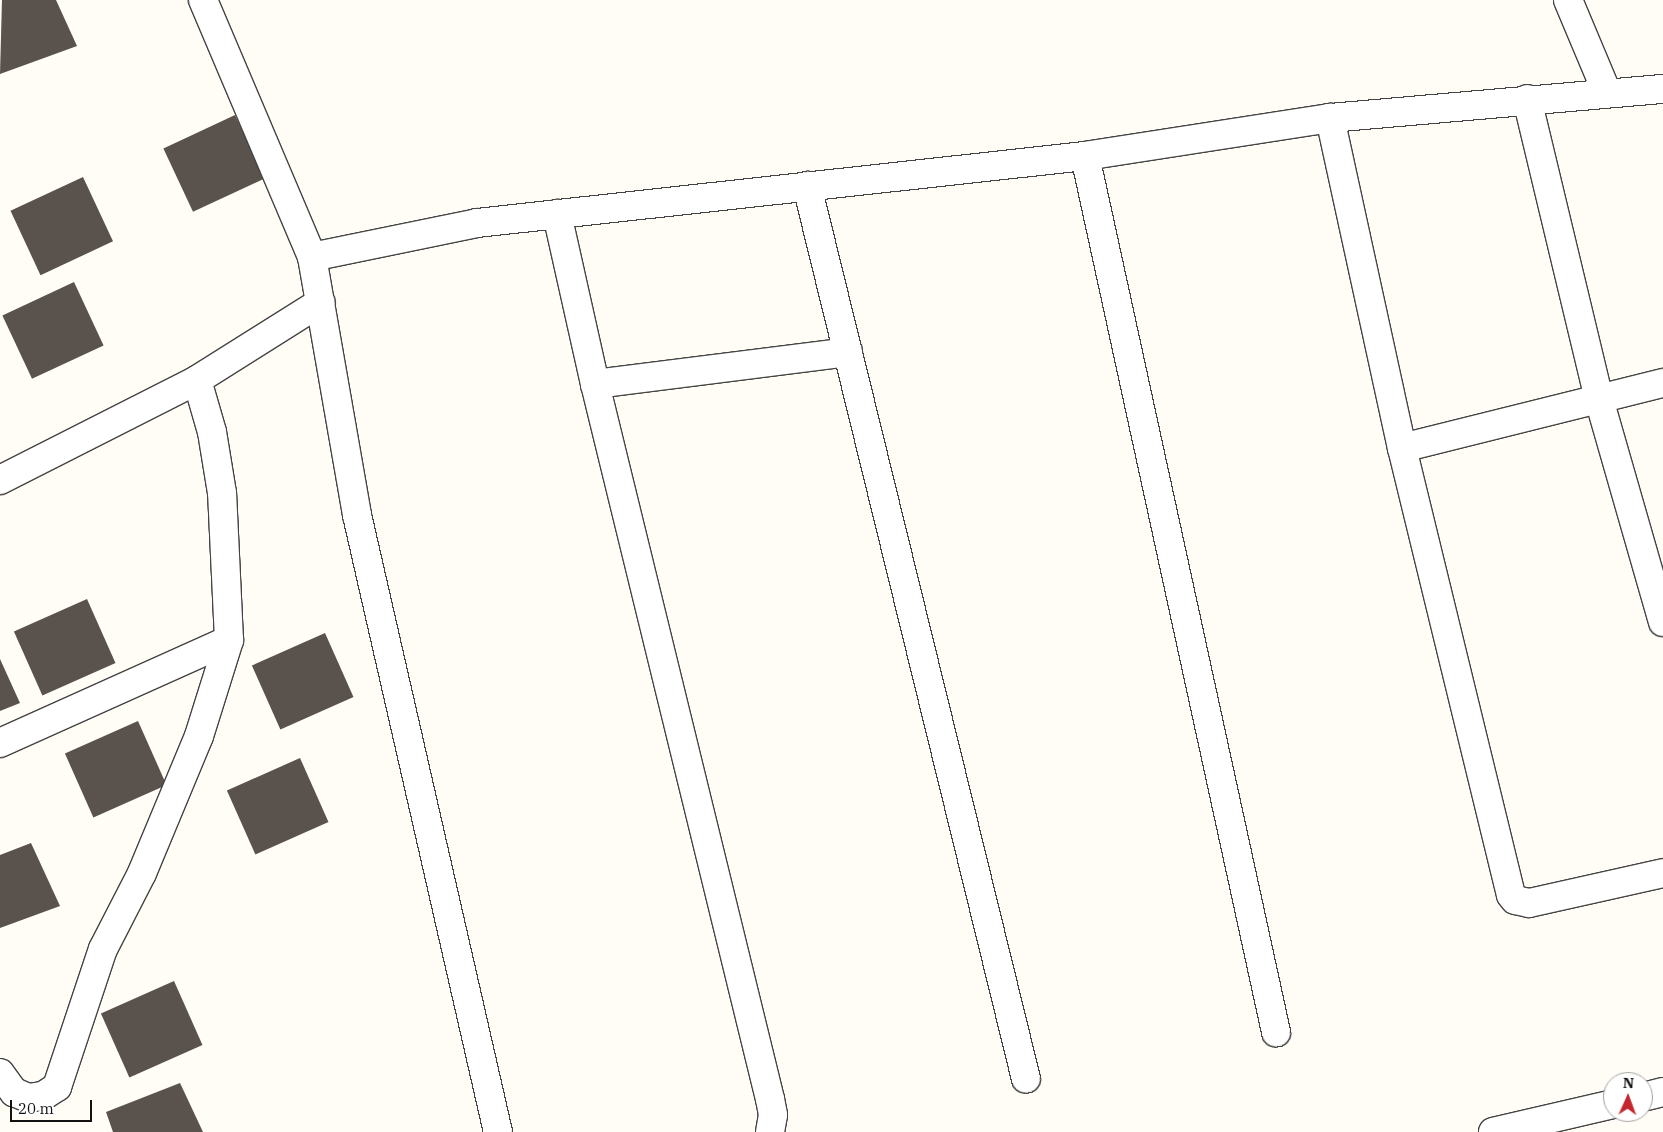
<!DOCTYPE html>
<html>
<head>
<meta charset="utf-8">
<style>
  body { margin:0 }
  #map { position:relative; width:1663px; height:1132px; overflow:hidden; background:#fffdf5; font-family:"IBM Plex Serif",serif }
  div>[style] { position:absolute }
  .building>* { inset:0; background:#5a524d; transform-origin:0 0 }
  .roads { filter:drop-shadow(1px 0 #444) drop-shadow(-1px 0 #444) drop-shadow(0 1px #444) drop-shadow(0 -1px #444) }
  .street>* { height:28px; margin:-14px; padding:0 14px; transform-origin:14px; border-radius:14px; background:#fff }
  span { translate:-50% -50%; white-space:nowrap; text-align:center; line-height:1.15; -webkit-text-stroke:5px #fff; paint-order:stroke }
  .north { position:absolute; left:1603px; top:1072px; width:50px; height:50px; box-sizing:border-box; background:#fff; border:1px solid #a0a0a0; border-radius:50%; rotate:2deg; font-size:14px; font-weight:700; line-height:20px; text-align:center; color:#111 }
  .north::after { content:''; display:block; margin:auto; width:18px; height:22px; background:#c4262e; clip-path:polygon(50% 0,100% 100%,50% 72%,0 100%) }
  .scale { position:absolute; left:10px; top:1100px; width:82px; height:22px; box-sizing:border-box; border:2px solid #111; border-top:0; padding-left:6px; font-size:15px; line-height:18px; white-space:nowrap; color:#111; -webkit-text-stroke:4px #fff; paint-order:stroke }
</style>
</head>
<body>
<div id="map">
  <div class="building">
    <i style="clip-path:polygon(2px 0,56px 0,77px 46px,0 74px)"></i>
    <i style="left:235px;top:115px;width:70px;height:79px;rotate:65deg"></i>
    <i style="left:83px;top:177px;width:71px;height:80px;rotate:65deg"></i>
    <i style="left:74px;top:282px;width:70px;height:79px;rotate:65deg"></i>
    <i style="left:87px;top:599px;width:70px;height:80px;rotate:66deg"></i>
    <i style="left:325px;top:633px;width:70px;height:80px;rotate:66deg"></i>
    <i style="clip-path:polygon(0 659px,20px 703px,0 711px)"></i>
    <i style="left:138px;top:721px;width:70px;height:80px;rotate:66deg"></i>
    <i style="left:300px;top:758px;width:70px;height:80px;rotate:66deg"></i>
    <i style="clip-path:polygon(31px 843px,60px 906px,0 928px,0 855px)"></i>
    <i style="left:174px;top:981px;width:70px;height:80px;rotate:66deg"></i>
    <i style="clip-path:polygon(180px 1083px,203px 1132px,113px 1132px,106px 1112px)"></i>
  </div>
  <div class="roads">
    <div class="street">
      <i style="left:203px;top:0;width:279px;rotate:67deg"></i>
      <i style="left:312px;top:257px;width:262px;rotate:80.1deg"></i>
      <i style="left:357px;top:515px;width:633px;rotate:77.13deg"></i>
      <i style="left:1568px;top:0;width:101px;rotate:67.2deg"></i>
      <i style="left:1527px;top:99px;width:309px;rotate:76.5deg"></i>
      <i style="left:1599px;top:399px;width:232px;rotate:74deg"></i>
      <i style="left:1330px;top:118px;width:338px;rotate:77.7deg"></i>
      <i style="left:1402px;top:448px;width:460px;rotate:76.3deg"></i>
      <i style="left:1511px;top:895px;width:6px;rotate:51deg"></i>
      <i style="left:1515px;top:900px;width:14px;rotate:12deg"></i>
      <i style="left:1529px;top:903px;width:137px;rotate:-12.6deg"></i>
      <i style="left:1085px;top:156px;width:897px;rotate:77.7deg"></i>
      <i style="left:807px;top:186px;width:919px;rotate:76.22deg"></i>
      <i style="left:557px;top:214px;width:174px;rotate:77.4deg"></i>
      <i style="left:595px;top:384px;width:736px;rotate:76.25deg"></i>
      <i style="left:770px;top:1099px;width:16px;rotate:79deg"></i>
      <i style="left:773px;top:1115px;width:17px;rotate:100deg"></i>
      <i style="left:312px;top:257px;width:168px;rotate:-11.6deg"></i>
      <i style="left:477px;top:223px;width:612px;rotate:-6.29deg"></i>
      <i style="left:1085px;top:156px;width:248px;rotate:-8.8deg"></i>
      <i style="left:1330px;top:118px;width:334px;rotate:-5deg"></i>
      <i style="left:595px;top:384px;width:255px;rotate:-7.2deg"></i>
      <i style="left:1402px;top:448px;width:269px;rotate:-14deg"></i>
      <i style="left:0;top:480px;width:221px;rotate:-26.9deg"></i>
      <i style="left:197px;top:380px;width:146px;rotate:-32.2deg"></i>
      <i style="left:0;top:743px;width:251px;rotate:-24.2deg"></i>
      <i style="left:0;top:1073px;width:24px;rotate:54deg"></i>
      <i style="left:14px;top:1092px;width:15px;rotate:23deg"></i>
      <i style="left:28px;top:1098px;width:15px;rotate:-8deg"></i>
      <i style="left:43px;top:1096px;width:17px;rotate:-33deg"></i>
      <i style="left:57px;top:1087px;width:145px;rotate:-71.6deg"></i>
      <i style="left:103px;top:949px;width:85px;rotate:-62.8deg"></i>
      <i style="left:142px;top:873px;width:148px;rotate:-67.4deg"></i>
      <i style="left:199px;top:736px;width:101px;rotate:-72.6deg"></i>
      <i style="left:229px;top:640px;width:147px;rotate:-92.7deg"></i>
      <i style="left:222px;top:493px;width:62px;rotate:-99.3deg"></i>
      <i style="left:212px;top:432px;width:54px;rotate:-106.1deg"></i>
      <i style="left:1643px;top:1097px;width:21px;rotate:-14deg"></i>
      <i style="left:1493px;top:1132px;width:123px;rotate:-13.1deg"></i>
    </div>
  </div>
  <div class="north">N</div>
  <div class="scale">20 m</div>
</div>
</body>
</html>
